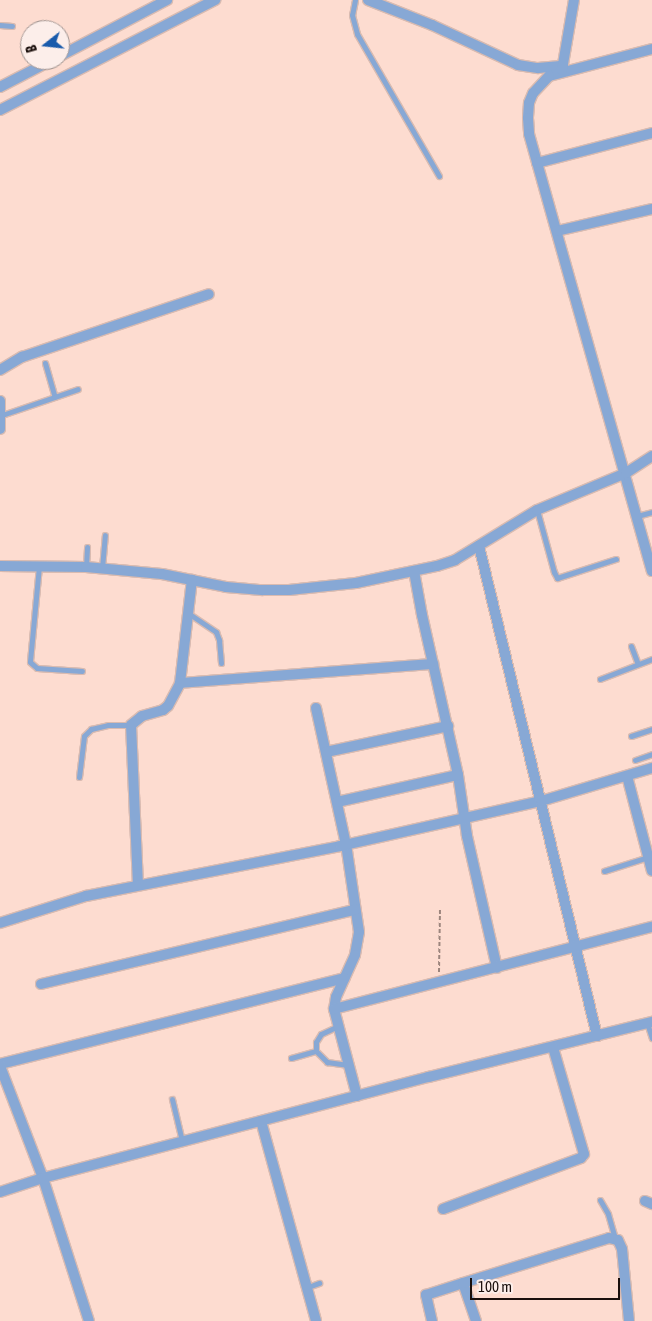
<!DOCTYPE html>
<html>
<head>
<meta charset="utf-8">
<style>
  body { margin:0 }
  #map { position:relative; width:652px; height:1321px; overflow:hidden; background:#fddcd0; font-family:"Asap Condensed",sans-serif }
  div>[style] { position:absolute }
  .path>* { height:2px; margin-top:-1px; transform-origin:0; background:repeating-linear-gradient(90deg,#9c857d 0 4px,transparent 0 6.5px) }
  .roads { filter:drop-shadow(1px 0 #d9bbb1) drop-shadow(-1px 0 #d9bbb1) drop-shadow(0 1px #d9bbb1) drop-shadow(0 -1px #d9bbb1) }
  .lane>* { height:5px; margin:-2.5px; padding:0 2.5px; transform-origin:2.5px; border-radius:2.5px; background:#87a8d5 }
  .street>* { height:10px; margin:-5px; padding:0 5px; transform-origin:5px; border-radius:5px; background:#87a8d5 }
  span { translate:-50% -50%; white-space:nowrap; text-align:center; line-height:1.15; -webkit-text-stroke:4.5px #fceeea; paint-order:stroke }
  .north { position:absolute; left:20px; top:20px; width:50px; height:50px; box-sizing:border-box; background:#fceeea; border:1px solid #a29591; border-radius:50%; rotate:254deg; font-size:14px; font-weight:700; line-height:20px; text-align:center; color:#1a0f0c }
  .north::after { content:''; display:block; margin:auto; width:18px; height:22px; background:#185aab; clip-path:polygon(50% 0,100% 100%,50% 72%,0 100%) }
  .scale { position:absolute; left:470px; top:1278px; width:150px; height:22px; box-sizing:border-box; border:2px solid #1a0f0c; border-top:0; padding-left:6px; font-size:15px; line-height:18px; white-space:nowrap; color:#1a0f0c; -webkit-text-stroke:4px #fceeea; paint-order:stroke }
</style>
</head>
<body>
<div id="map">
  <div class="path">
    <i style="left:439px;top:972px;width:62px;rotate:-89.1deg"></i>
  </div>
  <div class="roads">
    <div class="lane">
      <i style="left:355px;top:0;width:15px;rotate:101deg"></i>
      <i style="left:352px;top:15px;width:20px;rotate:75deg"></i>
      <i style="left:357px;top:34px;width:164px;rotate:60deg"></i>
      <i style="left:0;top:25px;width:12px;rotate:5deg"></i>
      <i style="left:45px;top:363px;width:35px;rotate:74deg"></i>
      <i style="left:2px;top:415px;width:80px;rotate:-18.9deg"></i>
      <i style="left:537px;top:510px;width:64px;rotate:74.7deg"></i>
      <i style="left:554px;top:572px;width:7px;rotate:63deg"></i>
      <i style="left:557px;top:578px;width:62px;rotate:-17.9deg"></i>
      <i style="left:637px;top:516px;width:16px;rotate:-15deg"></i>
      <i style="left:39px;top:566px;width:96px;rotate:95.4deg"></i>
      <i style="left:30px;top:662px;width:9px;rotate:41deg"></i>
      <i style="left:37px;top:668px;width:45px;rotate:3.8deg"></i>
      <i style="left:86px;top:567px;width:20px;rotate:-87deg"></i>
      <i style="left:102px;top:568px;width:33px;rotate:-85deg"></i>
      <i style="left:188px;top:613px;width:34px;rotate:34deg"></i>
      <i style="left:216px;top:632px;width:9px;rotate:69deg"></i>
      <i style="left:219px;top:640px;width:23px;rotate:85deg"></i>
      <i style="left:631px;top:646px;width:19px;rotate:69deg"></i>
      <i style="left:600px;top:679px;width:56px;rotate:-21deg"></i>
      <i style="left:631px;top:736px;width:22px;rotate:-18deg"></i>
      <i style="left:635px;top:760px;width:18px;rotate:-19deg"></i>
      <i style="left:79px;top:777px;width:41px;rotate:-83deg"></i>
      <i style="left:84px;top:736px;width:10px;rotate:-45deg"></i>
      <i style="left:91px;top:729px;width:17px;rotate:-13deg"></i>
      <i style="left:108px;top:725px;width:23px"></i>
      <i style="left:604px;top:871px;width:46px;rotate:-17.7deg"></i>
      <i style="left:647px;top:1023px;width:16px;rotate:72deg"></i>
      <i style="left:316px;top:1051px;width:16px;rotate:45deg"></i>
      <i style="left:327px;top:1062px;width:21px;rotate:8deg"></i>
      <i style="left:291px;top:1058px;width:26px;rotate:-16deg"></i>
      <i style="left:316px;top:1051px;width:9px;rotate:-90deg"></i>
      <i style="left:316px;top:1042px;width:9px;rotate:-58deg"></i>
      <i style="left:321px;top:1034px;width:19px;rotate:-25deg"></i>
      <i style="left:172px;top:1099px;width:43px;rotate:76.6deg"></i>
      <i style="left:600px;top:1200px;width:16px;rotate:60deg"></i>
      <i style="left:608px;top:1214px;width:26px;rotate:74deg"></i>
      <i style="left:308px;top:1287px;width:12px;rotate:-20deg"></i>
    </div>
    <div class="street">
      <i style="left:368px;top:0;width:69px;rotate:21.3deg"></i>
      <i style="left:432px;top:25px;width:95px;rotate:24.9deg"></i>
      <i style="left:518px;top:65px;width:20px;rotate:9deg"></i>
      <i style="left:538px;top:68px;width:25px;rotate:-5deg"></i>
      <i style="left:652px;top:49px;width:106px;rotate:165.3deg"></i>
      <i style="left:549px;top:76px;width:23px;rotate:133deg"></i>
      <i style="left:533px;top:93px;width:11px;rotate:112deg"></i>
      <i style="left:529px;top:103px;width:15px;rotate:94deg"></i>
      <i style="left:528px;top:118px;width:16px;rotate:86deg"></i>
      <i style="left:529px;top:134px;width:454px;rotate:74.3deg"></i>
      <i style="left:60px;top:56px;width:121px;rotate:-27.6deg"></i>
      <i style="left:562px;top:70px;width:71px;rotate:-80.3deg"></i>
      <i style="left:0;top:87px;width:59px;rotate:-27.4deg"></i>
      <i style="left:0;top:110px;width:242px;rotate:-27.1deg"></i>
      <i style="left:537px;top:163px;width:119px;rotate:-14.6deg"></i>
      <i style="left:557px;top:231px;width:98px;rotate:-13deg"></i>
      <i style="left:0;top:370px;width:26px;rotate:-31deg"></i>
      <i style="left:22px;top:357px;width:197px;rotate:-18.6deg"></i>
      <i style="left:0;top:401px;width:28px;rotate:90deg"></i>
      <i style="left:479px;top:546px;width:504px;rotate:76.46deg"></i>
      <i style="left:0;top:566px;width:86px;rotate:0.7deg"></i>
      <i style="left:86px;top:567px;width:76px;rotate:5.3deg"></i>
      <i style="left:162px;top:574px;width:65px;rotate:11.5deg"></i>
      <i style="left:226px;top:587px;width:36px;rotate:5deg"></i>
      <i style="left:262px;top:590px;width:27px"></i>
      <i style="left:289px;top:590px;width:67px;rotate:-6deg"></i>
      <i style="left:356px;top:583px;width:83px;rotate:-11.9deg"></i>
      <i style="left:437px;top:566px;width:19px;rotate:-18deg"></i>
      <i style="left:455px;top:560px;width:96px;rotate:-31.4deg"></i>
      <i style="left:537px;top:510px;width:96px;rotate:-22.6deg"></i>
      <i style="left:626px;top:473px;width:31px;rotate:-33deg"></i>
      <i style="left:414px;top:571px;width:45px;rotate:79.7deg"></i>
      <i style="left:422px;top:615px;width:164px;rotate:77.3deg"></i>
      <i style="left:458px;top:775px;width:62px;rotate:81.6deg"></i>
      <i style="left:467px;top:836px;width:135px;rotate:77.2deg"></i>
      <i style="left:180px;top:683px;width:104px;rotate:-83.4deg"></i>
      <i style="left:316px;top:708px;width:139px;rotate:77.6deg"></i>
      <i style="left:346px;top:844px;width:89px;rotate:81.6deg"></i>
      <i style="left:359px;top:932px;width:23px;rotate:100deg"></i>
      <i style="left:355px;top:955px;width:46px;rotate:114.3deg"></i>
      <i style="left:336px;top:997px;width:12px;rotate:99deg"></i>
      <i style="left:334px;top:1009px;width:90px;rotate:75.2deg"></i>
      <i style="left:326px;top:752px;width:125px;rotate:-12deg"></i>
      <i style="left:627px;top:776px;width:98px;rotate:75.3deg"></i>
      <i style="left:337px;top:802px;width:124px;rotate:-12.6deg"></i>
      <i style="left:138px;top:885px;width:160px;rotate:-92.5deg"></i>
      <i style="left:131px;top:725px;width:14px;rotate:-39deg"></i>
      <i style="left:142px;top:716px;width:22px;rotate:-16deg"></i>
      <i style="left:163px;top:710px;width:6px;rotate:-39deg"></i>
      <i style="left:168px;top:706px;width:26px;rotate:-62deg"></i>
      <i style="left:180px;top:683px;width:254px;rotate:-4.3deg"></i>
      <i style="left:0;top:923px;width:90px;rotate:-17.4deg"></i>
      <i style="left:86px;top:896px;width:259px;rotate:-11.1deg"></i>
      <i style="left:340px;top:846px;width:206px;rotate:-12.6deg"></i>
      <i style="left:541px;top:801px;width:116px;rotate:-16.6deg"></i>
      <i style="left:41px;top:984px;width:323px;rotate:-13.3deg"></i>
      <i style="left:334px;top:1009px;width:328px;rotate:-14.5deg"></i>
      <i style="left:0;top:1064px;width:355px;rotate:-14deg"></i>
      <i style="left:0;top:1066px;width:120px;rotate:69deg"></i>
      <i style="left:43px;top:1178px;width:150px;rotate:72.2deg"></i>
      <i style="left:261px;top:1121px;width:207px;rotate:74.6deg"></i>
      <i style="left:0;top:1192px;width:45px;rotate:-18deg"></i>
      <i style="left:43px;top:1178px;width:399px;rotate:-14.7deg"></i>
      <i style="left:429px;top:1077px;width:230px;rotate:-13.9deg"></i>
      <i style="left:645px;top:1201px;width:8px;rotate:23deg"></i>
      <i style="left:443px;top:1209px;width:147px;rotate:-20.3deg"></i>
      <i style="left:581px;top:1158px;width:5px;rotate:-53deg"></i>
      <i style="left:584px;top:1154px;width:111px;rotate:-106.2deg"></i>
      <i style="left:432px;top:1321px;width:27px;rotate:-103deg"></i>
      <i style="left:426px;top:1295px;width:39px;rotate:-18deg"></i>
      <i style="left:476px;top:1321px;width:40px;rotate:-108.9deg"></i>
      <i style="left:463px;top:1283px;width:153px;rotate:-17.1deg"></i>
      <i style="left:609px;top:1238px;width:9px;rotate:13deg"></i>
      <i style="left:618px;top:1240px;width:10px;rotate:66deg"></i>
      <i style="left:622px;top:1249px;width:72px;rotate:84.4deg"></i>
    </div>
  </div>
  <div class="north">B</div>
  <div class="scale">100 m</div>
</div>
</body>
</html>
